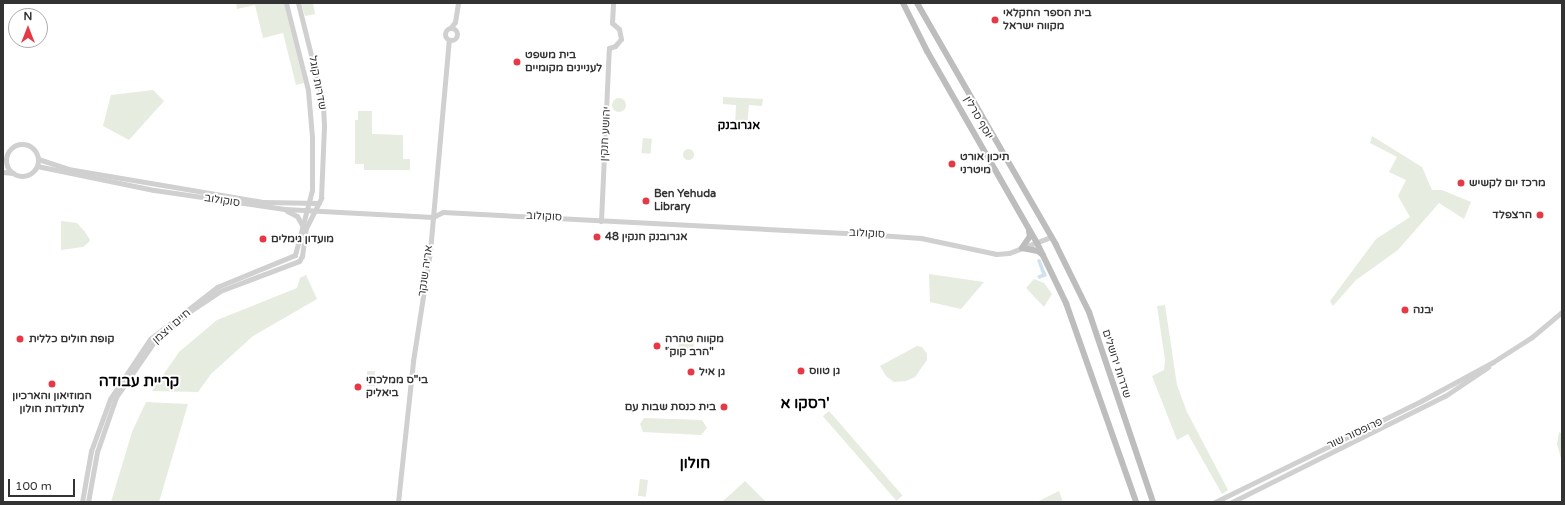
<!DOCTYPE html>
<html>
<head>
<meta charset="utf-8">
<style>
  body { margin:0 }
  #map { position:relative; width:1565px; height:505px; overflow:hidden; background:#fff; font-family:"Varela Round",Heebo,sans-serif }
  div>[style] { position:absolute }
  .green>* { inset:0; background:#e6ecdf; transform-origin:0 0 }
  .round { border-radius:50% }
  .water>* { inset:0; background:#cfe2ee }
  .tertiary>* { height:5px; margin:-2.5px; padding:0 2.5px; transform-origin:2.5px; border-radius:2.5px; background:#d0d0d0 }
  .tertiary>.ring { margin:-2.5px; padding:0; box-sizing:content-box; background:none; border:5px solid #d0d0d0; border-radius:50% }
  .secondary>* { height:6px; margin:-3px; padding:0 3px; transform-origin:3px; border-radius:3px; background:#bdbdbd }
  .dots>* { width:11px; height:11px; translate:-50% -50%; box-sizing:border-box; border:2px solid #fff; border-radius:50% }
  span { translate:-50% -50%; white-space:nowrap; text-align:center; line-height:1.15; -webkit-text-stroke:4px #fff; paint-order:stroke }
  .poi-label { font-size:11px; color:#333; font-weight:700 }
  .left { translate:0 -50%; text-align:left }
  .right { translate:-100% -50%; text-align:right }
  .street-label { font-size:11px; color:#333 }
  .neighbourhood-label { font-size:12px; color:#000; font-weight:700 }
  .district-label { font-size:15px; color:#000; font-weight:700 }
  .frame { position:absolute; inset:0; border:4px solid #333; pointer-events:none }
  .north { position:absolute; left:8px; top:8px; width:40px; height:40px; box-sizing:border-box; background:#fff; border:1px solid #adadad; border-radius:50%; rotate:0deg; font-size:11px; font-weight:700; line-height:16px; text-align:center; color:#333 }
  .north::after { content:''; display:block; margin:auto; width:14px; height:18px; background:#e63946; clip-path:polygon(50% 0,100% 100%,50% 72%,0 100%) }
  .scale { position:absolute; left:8px; top:479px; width:67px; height:18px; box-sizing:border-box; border:2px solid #333; border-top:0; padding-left:5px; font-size:12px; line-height:14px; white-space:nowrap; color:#333; -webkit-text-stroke:3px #fff; paint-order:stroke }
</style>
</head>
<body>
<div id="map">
  <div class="green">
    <i style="clip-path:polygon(236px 3px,284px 3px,304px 83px,296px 85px,283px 33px,263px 38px,255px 5px,237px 9px)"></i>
    <i style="clip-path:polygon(301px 3px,313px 3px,315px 14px,305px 16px)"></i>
    <i style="clip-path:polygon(153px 90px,164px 101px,129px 140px,103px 126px,111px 95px)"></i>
    <i style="clip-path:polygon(723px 97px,763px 99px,762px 106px,749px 105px,747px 127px,735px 126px,736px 105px,723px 104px)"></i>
    <i class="round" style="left:612px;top:98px;width:14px;height:14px"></i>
    <i style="clip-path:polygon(358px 111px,372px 111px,372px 134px,403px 135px,403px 159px,410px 159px,410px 170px,364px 170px,364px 164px,355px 164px,355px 120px,358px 120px)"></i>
    <i style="clip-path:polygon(1372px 136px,1422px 167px,1432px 190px,1442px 190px,1471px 202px,1464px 219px,1439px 203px,1398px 250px,1356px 280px,1333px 306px,1330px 301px,1376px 239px,1410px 217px,1398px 196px,1406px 180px,1389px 172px,1397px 157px,1370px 143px)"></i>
    <i style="left:643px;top:138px;width:9px;height:15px;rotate:6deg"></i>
    <i class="round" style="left:682.5px;top:148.5px;width:11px;height:11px"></i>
    <i style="clip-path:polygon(61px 221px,77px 223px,85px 232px,90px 240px,88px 243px,83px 247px,61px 250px)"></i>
    <i style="clip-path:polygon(929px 274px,984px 282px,961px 309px,930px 302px)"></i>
    <i style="clip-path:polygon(306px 275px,317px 299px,253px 336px,211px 374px,198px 392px,152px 391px,179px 352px,217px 320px,297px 288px,300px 278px)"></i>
    <i style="clip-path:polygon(1034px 279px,1044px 283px,1052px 294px,1044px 307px,1026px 288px)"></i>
    <i style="clip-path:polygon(1165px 305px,1177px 385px,1187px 412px,1228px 490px,1222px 494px,1188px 434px,1177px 440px,1152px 376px,1164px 370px,1165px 360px,1157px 306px)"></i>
    <i style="left:679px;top:340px;width:15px;height:10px;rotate:4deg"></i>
    <i style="clip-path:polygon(917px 346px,922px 347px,927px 354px,927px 360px,915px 377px,906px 381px,894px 382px,886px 376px,880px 366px)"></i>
    <i style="left:367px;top:371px;width:8px;height:15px"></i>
    <i style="clip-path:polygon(146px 402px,188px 404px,159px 502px,111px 502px,132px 432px)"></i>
    <i style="left:829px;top:411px;width:112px;height:8px;rotate:49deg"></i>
    <i style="clip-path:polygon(644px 418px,702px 420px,707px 428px,701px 435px,643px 432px,640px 424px)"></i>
    <i style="clip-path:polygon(1559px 432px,1562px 434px,1562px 462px,1557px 444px)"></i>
    <i style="left:640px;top:479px;width:8px;height:17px;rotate:7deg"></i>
    <i style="clip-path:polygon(745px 481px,766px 502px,722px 502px)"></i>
    <i style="clip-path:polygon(1059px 491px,1063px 502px,1037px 502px)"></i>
  </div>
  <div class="water">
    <i style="clip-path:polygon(1040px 259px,1047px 276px,1039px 279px,1037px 276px,1042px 274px,1037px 260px)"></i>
  </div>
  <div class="tertiary">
    <i style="left:451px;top:27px;width:6px;rotate:-51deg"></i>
    <i style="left:455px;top:22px;width:19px;rotate:-81deg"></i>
    <i class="ring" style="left:445px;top:28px;width:7px;height:7px"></i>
    <i class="ring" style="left:6px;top:144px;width:27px;height:27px"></i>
    <i style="left:38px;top:159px;width:32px;rotate:18deg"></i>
    <i style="left:68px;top:169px;width:199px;rotate:9.6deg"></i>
    <i style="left:264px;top:202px;width:55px;rotate:1deg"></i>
    <i style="left:37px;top:166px;width:119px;rotate:11.6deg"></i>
    <i style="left:154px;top:190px;width:132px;rotate:8.3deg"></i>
    <i style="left:285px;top:209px;width:148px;rotate:3.1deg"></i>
    <i style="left:433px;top:217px;width:11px;rotate:-27deg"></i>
    <i style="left:443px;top:212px;width:422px;rotate:3deg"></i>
    <i style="left:864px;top:234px;width:57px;rotate:4deg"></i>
    <i style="left:921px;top:238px;width:77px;rotate:12deg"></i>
    <i style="left:996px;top:254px;width:13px;rotate:-4deg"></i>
    <i style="left:1009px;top:253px;width:45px;rotate:-20.9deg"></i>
    <i style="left:3px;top:172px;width:10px;rotate:6deg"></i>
    <i style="left:287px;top:211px;width:11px;rotate:27deg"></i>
    <i style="left:297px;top:216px;width:10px;rotate:61deg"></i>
    <i style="left:601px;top:221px;width:173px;rotate:-87.4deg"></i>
    <i style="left:609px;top:48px;width:6px;rotate:-18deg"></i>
    <i style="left:615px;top:46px;width:9px;rotate:-49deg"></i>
    <i style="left:621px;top:39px;width:10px;rotate:-101deg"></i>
    <i style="left:619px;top:29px;width:9px;rotate:-139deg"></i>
    <i style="left:612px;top:23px;width:20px;rotate:-87deg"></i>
    <i style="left:82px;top:502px;width:52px;rotate:-80deg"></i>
    <i style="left:91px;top:451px;width:55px;rotate:-69.9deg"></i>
    <i style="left:110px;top:399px;width:72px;rotate:-56.3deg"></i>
    <i style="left:150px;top:339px;width:85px;rotate:-37.8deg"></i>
    <i style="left:217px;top:287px;width:84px;rotate:-22.3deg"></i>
    <i style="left:295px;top:255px;width:67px;rotate:-75.3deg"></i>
    <i style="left:312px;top:190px;width:53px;rotate:-90deg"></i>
    <i style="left:312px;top:137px;width:47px;rotate:-94.9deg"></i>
    <i style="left:308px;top:90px;width:90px;rotate:-104.2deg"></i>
    <i style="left:88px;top:502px;width:51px;rotate:-79.8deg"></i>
    <i style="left:97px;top:452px;width:58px;rotate:-70.9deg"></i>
    <i style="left:116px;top:397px;width:67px;rotate:-55.4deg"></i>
    <i style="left:154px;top:342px;width:46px;rotate:-40.6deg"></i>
    <i style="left:189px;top:312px;width:37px;rotate:-34deg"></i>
    <i style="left:220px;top:291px;width:85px;rotate:-20.8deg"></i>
    <i style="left:299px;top:261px;width:6px;rotate:-59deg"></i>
    <i style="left:302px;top:256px;width:28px;rotate:-82deg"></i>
    <i style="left:306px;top:228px;width:34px;rotate:-63deg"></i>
    <i style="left:321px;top:198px;width:73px;rotate:-87.6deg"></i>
    <i style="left:324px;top:125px;width:22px;rotate:-93deg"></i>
    <i style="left:323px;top:103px;width:103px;rotate:-104deg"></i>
    <i style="left:398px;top:502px;width:142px;rotate:-83.9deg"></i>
    <i style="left:413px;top:361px;width:111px;rotate:-81.2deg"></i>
    <i style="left:430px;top:251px;width:212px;rotate:-84.9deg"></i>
    <i style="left:1215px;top:502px;width:229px;rotate:-26.1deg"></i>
    <i style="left:1421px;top:401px;width:82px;rotate:-28.4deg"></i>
    <i style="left:1493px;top:362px;width:46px;rotate:-32.7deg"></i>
    <i style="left:1532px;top:337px;width:39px;rotate:-40deg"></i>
    <i style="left:1232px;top:502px;width:238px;rotate:-26.5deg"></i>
    <i style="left:1445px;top:396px;width:52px;rotate:-34deg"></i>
  </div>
  <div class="secondary">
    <i style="left:903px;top:3px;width:54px;rotate:63.4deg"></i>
    <i style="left:927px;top:51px;width:221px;rotate:60.2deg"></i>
    <i style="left:1037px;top:243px;width:67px;rotate:64.2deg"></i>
    <i style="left:1066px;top:303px;width:211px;rotate:70.6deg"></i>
    <i style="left:917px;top:3px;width:279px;rotate:60.1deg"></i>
    <i style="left:1056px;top:245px;width:75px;rotate:63.8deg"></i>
    <i style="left:1089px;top:312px;width:200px;rotate:71.4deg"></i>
    <i style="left:1022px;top:248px;width:14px;rotate:-56deg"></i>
    <i style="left:1030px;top:236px;width:5px;rotate:-101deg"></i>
    <i style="left:1022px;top:248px;width:16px;rotate:11deg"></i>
    <i style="left:1038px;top:251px;width:6px;rotate:39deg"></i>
  </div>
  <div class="dots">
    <i style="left:995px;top:20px;background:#e63946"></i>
    <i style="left:517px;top:62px;background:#e63946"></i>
    <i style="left:952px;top:164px;background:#e63946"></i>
    <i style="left:1461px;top:183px;background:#e63946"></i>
    <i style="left:646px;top:201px;background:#e63946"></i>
    <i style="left:1540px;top:215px;background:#e63946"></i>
    <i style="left:597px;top:237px;background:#e63946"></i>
    <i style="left:263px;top:239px;background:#e63946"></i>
    <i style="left:1405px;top:310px;background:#e63946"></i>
    <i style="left:20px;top:339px;background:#e63946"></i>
    <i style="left:657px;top:346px;background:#e63946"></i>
    <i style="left:801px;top:371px;background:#e63946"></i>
    <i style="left:691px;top:372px;background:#e63946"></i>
    <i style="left:52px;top:384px;background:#e63946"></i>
    <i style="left:358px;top:387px;background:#e63946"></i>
    <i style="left:724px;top:407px;background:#e63946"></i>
  </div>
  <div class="poi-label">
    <span class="left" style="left:1003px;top:20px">בית הספר החקלאי<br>מקווה ישראל</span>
    <span class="left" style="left:525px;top:62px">בית משפט<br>לעניינים מקומיים</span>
    <span class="left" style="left:960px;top:164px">תיכון אורט<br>מיטרני</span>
    <span class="left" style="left:1469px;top:183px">מרכז יום לקשיש</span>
    <span class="left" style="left:654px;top:201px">Ben Yehuda<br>Library</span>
    <span class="right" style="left:1532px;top:215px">הרצפלד</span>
    <span class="left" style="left:605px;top:237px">אגרובנק חנקין 48</span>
    <span class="left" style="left:271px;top:239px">מועדון גימלים</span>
    <span class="left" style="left:1413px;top:310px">יבנה</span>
    <span class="left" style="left:29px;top:339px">קופת חולים כללית</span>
    <span class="left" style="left:665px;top:346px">מקווה טהרה<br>"הרב קוק"</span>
    <span class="left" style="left:809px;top:371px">גן טווס</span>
    <span class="left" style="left:699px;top:372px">גן איל</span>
    <span class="left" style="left:366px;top:387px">בי"ס ממלכתי<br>ביאליק</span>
    <span style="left:52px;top:403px">המוזיאון והארכיון<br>לתולדות חולון</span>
    <span class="right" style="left:716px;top:407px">בית כנסת שבות עם</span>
  </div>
  <div class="street-label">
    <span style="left:317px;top:83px;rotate:79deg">שדרות קוגל</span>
    <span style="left:978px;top:118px;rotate:60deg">יוסף סרלין</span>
    <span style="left:606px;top:134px;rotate:-87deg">יהושע חנקין</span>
    <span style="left:222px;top:201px;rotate:9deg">סוקולוב</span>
    <span style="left:544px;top:217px;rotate:3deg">סוקולוב</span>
    <span style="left:867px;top:234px;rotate:3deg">סוקולוב</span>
    <span style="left:426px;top:271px;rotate:-82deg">אריה שנקר</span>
    <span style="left:172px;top:327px;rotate:-41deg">חיים ויצמן</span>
    <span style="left:1116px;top:364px;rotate:72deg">שדרות ירושלים</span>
    <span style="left:1355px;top:434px;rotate:-25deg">פרופסור שור</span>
  </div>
  <div class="neighbourhood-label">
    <span style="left:739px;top:126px">אגרובנק</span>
  </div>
  <div class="district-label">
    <span style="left:139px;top:382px">קריית עבודה</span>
    <span style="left:805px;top:404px">רסקו א'</span>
    <span style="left:695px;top:464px">חולון</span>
  </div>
  <div class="frame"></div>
  <div class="north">N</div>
  <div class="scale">100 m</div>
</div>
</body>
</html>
